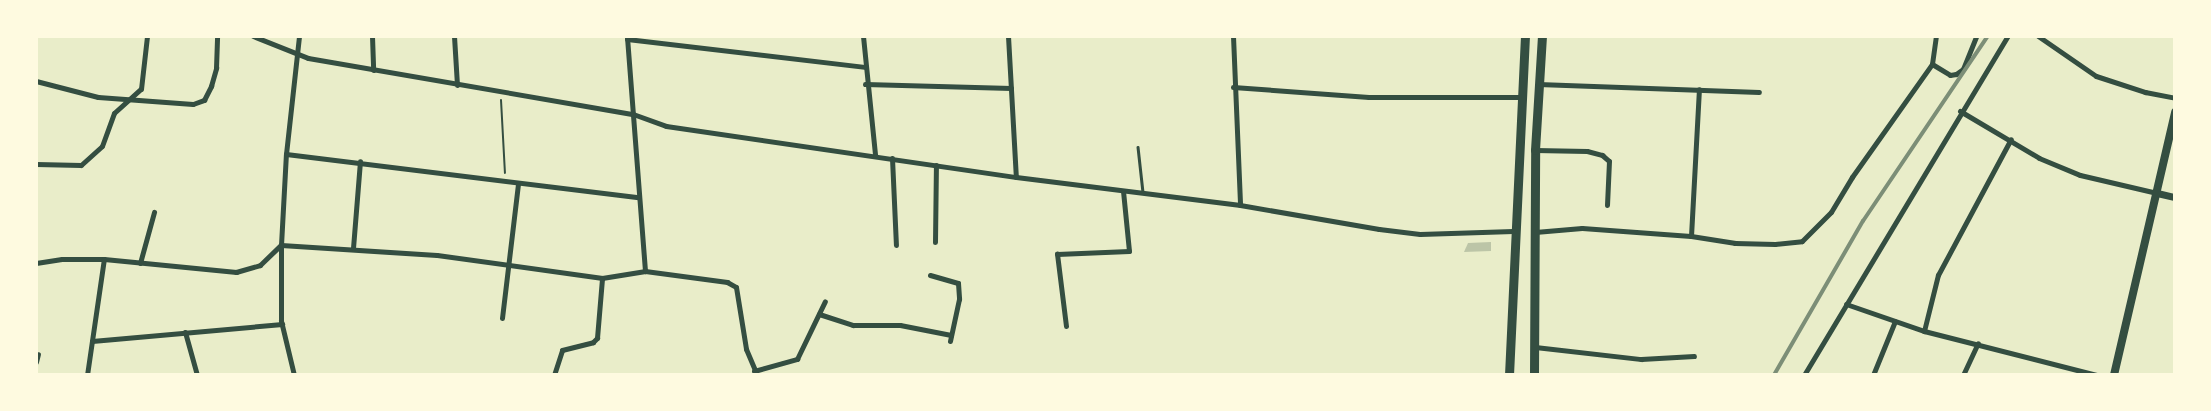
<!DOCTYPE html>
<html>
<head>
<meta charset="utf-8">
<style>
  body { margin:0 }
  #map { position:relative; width:2211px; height:411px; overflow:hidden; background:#e9edc9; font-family:"Noto Sans",sans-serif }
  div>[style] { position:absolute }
  .building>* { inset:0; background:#bcc5a7 }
  .path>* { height:2px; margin:-1px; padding:0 1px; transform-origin:1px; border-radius:1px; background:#344e41 }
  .service>* { height:2.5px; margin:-1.25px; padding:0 1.25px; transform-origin:1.25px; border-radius:1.25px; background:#344e41 }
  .minor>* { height:5px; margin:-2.5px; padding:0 2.5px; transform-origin:2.5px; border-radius:2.5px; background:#344e41 }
  .tertiary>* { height:7px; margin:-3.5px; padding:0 3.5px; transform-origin:3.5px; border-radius:3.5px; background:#344e41 }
  .secondary>* { height:8px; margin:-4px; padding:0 4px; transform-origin:4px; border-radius:4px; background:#344e41 }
  .trunk>* { height:9px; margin:-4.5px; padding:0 4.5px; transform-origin:4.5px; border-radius:4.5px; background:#344e41 }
  .rail>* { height:4px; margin:-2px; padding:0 2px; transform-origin:2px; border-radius:2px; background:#7c8e77 }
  span { translate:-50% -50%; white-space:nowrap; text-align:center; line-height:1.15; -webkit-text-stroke:5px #fefae0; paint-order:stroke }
  .frame { position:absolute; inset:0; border:38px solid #fefae0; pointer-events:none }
</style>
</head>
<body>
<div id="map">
  <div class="building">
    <i style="clip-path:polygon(1491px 242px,1491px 251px,1464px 252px,1468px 243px)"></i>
  </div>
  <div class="path">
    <i style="left:501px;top:100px;width:73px;rotate:86.9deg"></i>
  </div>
  <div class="service">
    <i style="left:1138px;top:147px;width:45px;rotate:83.7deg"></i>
  </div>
  <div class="minor">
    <i style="left:253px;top:36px;width:59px;rotate:21.8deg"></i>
    <i style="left:308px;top:58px;width:330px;rotate:9.8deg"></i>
    <i style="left:633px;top:114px;width:35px;rotate:20deg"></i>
    <i style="left:666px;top:126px;width:354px;rotate:8.3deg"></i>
    <i style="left:1016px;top:177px;width:226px;rotate:7.1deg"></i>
    <i style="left:1240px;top:205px;width:141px;rotate:9.8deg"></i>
    <i style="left:1379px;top:229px;width:41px;rotate:7deg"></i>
    <i style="left:1420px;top:234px;width:93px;rotate:-1.8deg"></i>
    <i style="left:372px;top:36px;width:34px;rotate:88deg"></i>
    <i style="left:454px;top:36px;width:49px;rotate:86.5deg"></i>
    <i style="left:863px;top:36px;width:120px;rotate:84.2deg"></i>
    <i style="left:1008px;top:36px;width:141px;rotate:86.8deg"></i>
    <i style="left:1233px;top:36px;width:169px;rotate:87.6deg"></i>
    <i style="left:2038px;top:36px;width:70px;rotate:34.6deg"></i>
    <i style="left:2096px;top:76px;width:52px;rotate:18.1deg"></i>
    <i style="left:2145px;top:92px;width:31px;rotate:11deg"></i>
    <i style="left:627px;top:37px;width:235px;rotate:85.6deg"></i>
    <i style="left:627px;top:39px;width:239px;rotate:6.7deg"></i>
    <i style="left:1932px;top:64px;width:21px;rotate:31deg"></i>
    <i style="left:1950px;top:75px;width:6px;rotate:-9deg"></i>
    <i style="left:1956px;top:74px;width:9px;rotate:-36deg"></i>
    <i style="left:1963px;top:69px;width:35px;rotate:-68deg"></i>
    <i style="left:36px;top:81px;width:64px;rotate:14.5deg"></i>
    <i style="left:98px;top:97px;width:95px;rotate:4.2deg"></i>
    <i style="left:193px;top:104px;width:12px;rotate:-20deg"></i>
    <i style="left:204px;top:100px;width:16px;rotate:-63deg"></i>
    <i style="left:211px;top:86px;width:19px;rotate:-74deg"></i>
    <i style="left:216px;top:68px;width:32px;rotate:-88deg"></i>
    <i style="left:865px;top:84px;width:146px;rotate:1.6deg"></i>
    <i style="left:1538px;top:84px;width:221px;rotate:2.1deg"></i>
    <i style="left:1233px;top:87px;width:136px;rotate:4.2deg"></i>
    <i style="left:1369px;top:97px;width:152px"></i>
    <i style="left:1960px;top:111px;width:92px;rotate:30.7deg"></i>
    <i style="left:2039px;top:158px;width:44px;rotate:22.5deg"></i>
    <i style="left:2080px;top:175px;width:79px;rotate:13.2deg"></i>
    <i style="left:1535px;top:150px;width:52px;rotate:1.1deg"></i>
    <i style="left:1587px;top:151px;width:16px;rotate:15deg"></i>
    <i style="left:1602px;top:155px;width:9px;rotate:41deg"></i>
    <i style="left:1609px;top:161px;width:44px;rotate:92.6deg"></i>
    <i style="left:286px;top:154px;width:355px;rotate:7deg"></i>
    <i style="left:892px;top:158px;width:87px;rotate:87.4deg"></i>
    <i style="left:36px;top:164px;width:45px;rotate:1.3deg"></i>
    <i style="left:81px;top:165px;width:28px;rotate:-42deg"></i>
    <i style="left:102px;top:146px;width:35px;rotate:-70deg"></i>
    <i style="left:114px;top:113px;width:36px;rotate:-42deg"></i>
    <i style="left:141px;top:89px;width:53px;rotate:-83.5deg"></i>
    <i style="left:1535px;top:232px;width:47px;rotate:-4.9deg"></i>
    <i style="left:1582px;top:228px;width:109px;rotate:4.2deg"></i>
    <i style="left:1691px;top:236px;width:45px;rotate:9deg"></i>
    <i style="left:1735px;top:243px;width:40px;rotate:1.4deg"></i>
    <i style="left:1775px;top:244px;width:27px;rotate:-6deg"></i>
    <i style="left:1802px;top:241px;width:41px;rotate:-45deg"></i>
    <i style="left:1831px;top:212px;width:41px;rotate:-59deg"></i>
    <i style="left:1852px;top:177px;width:138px;rotate:-54.7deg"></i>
    <i style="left:1932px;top:64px;width:28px;rotate:-82deg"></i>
    <i style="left:1691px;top:236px;width:147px;rotate:-86.9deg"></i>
    <i style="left:935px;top:242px;width:77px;rotate:-89.3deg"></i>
    <i style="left:281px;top:245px;width:156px;rotate:3.7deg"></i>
    <i style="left:437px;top:255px;width:167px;rotate:7.9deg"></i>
    <i style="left:602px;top:278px;width:44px;rotate:-9.2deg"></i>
    <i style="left:645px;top:271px;width:83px;rotate:7.6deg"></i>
    <i style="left:727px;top:282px;width:10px;rotate:29deg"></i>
    <i style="left:736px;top:287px;width:63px;rotate:80.8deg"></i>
    <i style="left:746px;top:349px;width:28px;rotate:67deg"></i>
    <i style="left:353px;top:248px;width:87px;rotate:-85.4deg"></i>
    <i style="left:36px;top:263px;width:26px;rotate:-9deg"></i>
    <i style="left:62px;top:259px;width:42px"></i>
    <i style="left:104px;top:259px;width:133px;rotate:5.6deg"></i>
    <i style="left:236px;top:272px;width:25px;rotate:-16deg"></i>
    <i style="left:260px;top:265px;width:29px;rotate:-44deg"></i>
    <i style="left:140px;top:263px;width:53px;rotate:-74.6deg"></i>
    <i style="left:930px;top:275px;width:29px;rotate:16deg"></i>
    <i style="left:958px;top:283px;width:16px;rotate:86deg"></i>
    <i style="left:959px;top:299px;width:43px;rotate:102.1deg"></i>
    <i style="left:1846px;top:304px;width:83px;rotate:19.1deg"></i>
    <i style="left:1924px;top:331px;width:178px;rotate:14.3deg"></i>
    <i style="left:819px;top:314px;width:36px;rotate:18deg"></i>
    <i style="left:853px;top:325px;width:47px"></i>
    <i style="left:900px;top:325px;width:52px;rotate:11.1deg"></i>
    <i style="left:502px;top:318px;width:135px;rotate:-83.2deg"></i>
    <i style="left:1066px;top:326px;width:73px;rotate:-97.1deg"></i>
    <i style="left:1057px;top:254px;width:72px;rotate:-2.4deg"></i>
    <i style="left:1129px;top:251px;width:60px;rotate:-95.7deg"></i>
    <i style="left:1924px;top:331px;width:58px;rotate:-76deg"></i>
    <i style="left:1938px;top:275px;width:154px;rotate:-61.8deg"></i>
    <i style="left:185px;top:332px;width:45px;rotate:74.4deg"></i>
    <i style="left:92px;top:341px;width:191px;rotate:-5.1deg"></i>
    <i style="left:1535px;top:347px;width:107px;rotate:6.5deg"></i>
    <i style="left:1641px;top:359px;width:53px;rotate:-3.2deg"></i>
    <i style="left:36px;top:362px;width:8px;rotate:-76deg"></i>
    <i style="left:754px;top:371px;width:45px;rotate:-15.6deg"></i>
    <i style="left:797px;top:359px;width:64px;rotate:-64.2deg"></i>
    <i style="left:87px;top:375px;width:117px;rotate:-81.7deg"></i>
    <i style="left:294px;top:375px;width:56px;rotate:-103.5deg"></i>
    <i style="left:281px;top:321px;width:76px;rotate:-90deg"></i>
    <i style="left:281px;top:245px;width:91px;rotate:-86.9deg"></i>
    <i style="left:286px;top:154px;width:119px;rotate:-83.7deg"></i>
    <i style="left:554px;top:375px;width:26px;rotate:-72deg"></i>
    <i style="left:562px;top:350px;width:32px;rotate:-14deg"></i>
    <i style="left:593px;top:342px;width:6px;rotate:-45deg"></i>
    <i style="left:597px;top:338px;width:60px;rotate:-85.2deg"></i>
    <i style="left:1804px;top:375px;width:396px;rotate:-59deg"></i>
    <i style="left:1873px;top:375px;width:58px;rotate:-67.8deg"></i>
    <i style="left:1963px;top:375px;width:35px;rotate:-65deg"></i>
  </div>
  <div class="tertiary">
    <i style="left:2157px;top:193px;width:18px;rotate:13deg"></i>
  </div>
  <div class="secondary">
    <i style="left:2114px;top:375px;width:270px;rotate:-76.9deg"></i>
  </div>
  <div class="trunk">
    <i style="left:1509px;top:375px;width:339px;rotate:-87.3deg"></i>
    <i style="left:1534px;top:375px;width:225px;rotate:-89.7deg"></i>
    <i style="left:1535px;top:150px;width:114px;rotate:-86.5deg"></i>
  </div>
  <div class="rail">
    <i style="left:1774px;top:375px;width:178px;rotate:-60deg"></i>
    <i style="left:1863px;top:221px;width:223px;rotate:-56deg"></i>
  </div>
  <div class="frame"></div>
</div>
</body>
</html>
